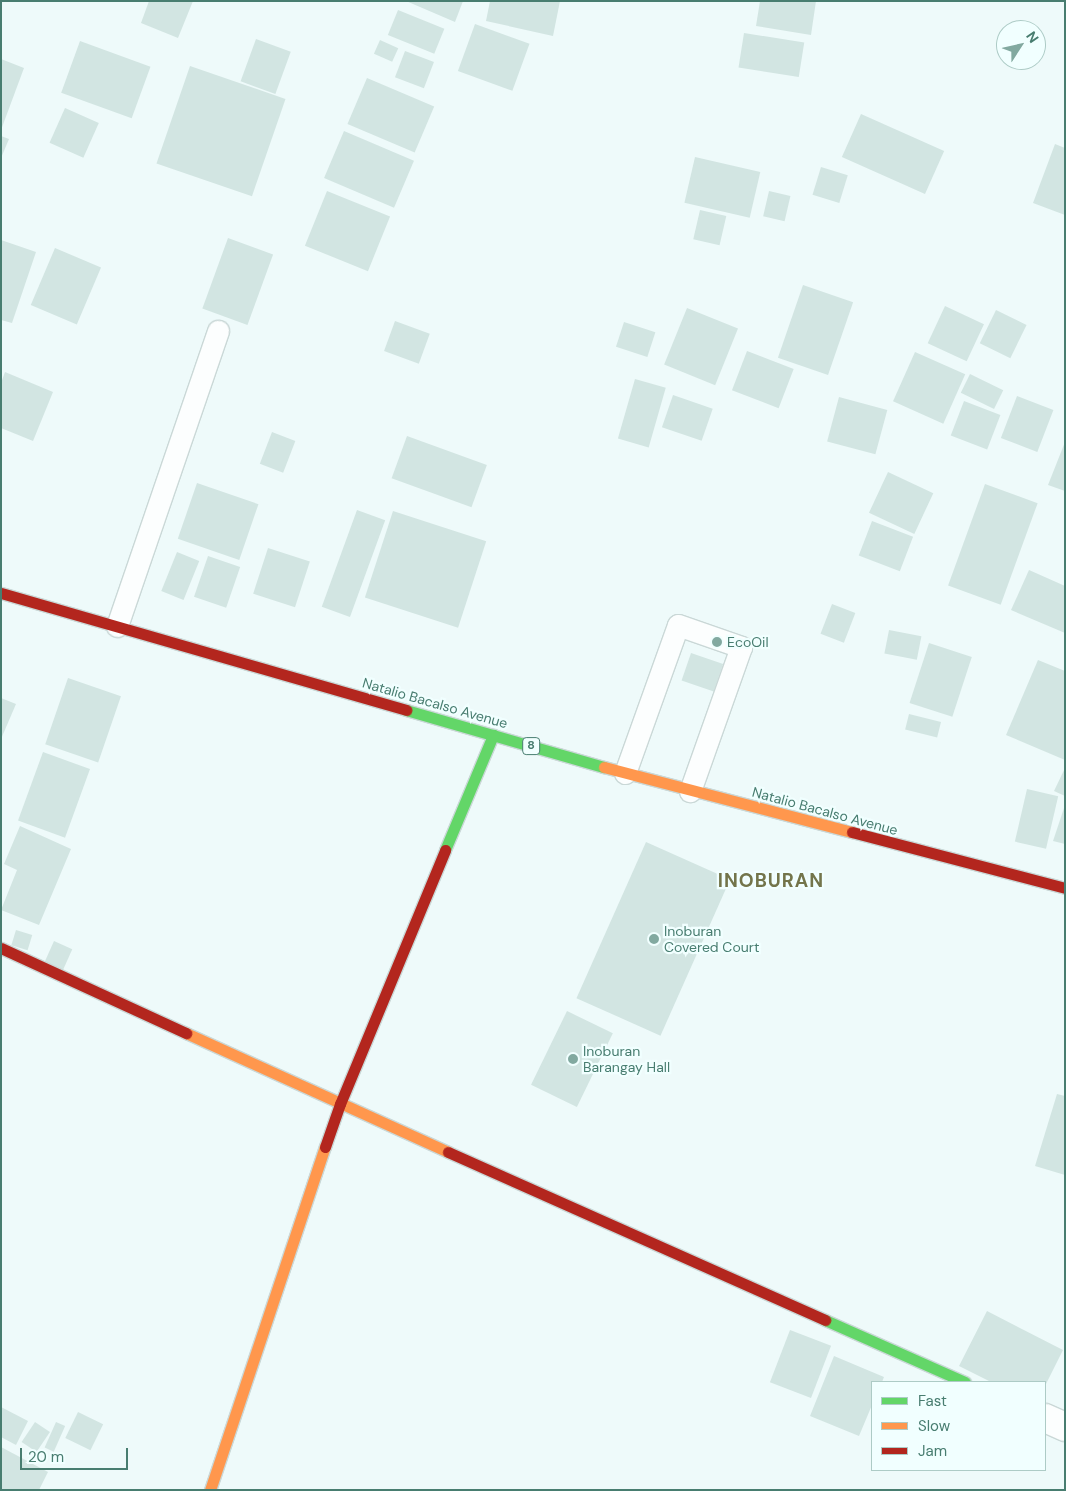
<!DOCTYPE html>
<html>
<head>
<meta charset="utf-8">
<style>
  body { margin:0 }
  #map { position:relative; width:1066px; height:1491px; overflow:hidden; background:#eefafa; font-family:"DM Sans",sans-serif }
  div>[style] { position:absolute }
  .building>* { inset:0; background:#d2e5e2; transform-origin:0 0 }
  .roads { filter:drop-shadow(1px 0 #cad8d7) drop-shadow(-1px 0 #cad8d7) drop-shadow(0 1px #cad8d7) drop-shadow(0 -1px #cad8d7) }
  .lane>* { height:21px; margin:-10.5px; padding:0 10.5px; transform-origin:10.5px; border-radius:10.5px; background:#fcfefe }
  .street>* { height:28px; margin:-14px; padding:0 14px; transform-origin:14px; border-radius:14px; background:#fcfefe }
  .fast>* { height:11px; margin:-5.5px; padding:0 5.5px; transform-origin:5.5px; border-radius:5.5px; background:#63d668 }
  .slow>* { height:11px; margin:-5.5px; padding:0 5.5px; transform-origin:5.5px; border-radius:5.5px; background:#ff974d }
  .jam>* { height:11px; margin:-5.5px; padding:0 5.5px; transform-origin:5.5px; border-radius:5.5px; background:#b3261e }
  .dots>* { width:14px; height:14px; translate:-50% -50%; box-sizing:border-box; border:2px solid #f1ffff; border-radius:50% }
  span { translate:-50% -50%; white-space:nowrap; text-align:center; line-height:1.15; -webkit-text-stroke:4.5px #f1ffff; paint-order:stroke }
  .shield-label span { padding:1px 4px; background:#f1ffff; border:1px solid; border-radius:4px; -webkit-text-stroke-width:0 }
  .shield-label { font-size:12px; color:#487d70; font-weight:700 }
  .poi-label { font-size:14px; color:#487d70 }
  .left { translate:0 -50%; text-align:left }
  .street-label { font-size:14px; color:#487d70 }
  .district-label { font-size:19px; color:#73754b; font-weight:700; letter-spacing:1px }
  .frame { position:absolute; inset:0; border:2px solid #487d70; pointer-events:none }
  .legend { position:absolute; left:871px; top:1381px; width:175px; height:90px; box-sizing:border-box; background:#f1ffff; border:1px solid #adcbc6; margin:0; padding:6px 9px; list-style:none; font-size:15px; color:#487d70 }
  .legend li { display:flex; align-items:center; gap:10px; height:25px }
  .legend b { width:25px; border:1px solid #adcbc6 }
  .north { position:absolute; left:996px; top:20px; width:50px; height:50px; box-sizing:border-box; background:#f1ffff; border:1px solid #adcbc6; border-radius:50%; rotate:55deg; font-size:14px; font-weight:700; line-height:20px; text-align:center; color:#487d70 }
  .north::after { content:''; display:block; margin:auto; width:18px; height:22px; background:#82a9a0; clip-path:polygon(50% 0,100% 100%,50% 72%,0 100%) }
  .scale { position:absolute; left:20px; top:1448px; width:108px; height:22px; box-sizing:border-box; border:2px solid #487d70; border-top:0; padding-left:6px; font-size:15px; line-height:18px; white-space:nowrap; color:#487d70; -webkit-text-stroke:4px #f1ffff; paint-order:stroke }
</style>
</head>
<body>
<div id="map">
  <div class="building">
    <i style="clip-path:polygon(149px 1px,193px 1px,178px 38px,141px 23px)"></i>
    <i style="clip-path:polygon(406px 1px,463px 1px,455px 22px)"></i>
    <i style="clip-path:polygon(490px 1px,560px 1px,553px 36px,486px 21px)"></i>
    <i style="clip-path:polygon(760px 1px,816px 1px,811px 35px,756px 26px)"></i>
    <i style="left:398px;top:10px;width:50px;height:27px;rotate:22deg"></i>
    <i style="left:475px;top:24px;width:58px;height:50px;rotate:20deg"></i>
    <i style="left:744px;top:33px;width:61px;height:35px;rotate:9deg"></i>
    <i style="left:256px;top:39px;width:37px;height:45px;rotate:20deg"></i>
    <i style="left:380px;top:40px;width:20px;height:15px;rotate:24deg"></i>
    <i style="left:80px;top:41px;width:75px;height:55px;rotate:20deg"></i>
    <i style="left:405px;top:51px;width:31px;height:28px;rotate:21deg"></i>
    <i style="clip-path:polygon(1px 59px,24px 68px,1px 130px)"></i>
    <i style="left:190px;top:66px;width:101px;height:103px;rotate:19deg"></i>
    <i style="left:367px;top:78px;width:73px;height:50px;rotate:23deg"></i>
    <i style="left:65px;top:108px;width:37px;height:38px;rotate:24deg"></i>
    <i style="left:861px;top:114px;width:91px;height:47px;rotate:24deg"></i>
    <i style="left:344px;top:131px;width:76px;height:51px;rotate:23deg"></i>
    <i style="clip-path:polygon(1px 136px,9px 139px,1px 158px)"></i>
    <i style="clip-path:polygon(1055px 144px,1065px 148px,1065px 215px,1033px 203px)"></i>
    <i style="left:695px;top:157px;width:67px;height:47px;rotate:13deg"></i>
    <i style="left:821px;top:167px;width:28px;height:29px;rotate:17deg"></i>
    <i style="left:327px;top:191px;width:68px;height:59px;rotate:22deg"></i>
    <i style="left:769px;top:191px;width:22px;height:26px;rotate:13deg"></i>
    <i style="left:700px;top:210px;width:27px;height:30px;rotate:13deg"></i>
    <i style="left:228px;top:238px;width:48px;height:75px;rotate:20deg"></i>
    <i style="clip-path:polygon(1px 240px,36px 252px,12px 323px,1px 320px)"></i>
    <i style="left:55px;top:248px;width:50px;height:62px;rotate:23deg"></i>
    <i style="left:803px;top:285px;width:53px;height:77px;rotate:19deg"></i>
    <i style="left:945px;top:306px;width:43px;height:41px;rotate:25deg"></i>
    <i style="left:687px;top:308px;width:55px;height:61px;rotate:22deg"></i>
    <i style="left:996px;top:310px;width:34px;height:37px;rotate:26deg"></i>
    <i style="left:395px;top:321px;width:37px;height:32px;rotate:20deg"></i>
    <i style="left:624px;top:322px;width:33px;height:26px;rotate:18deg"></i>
    <i style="left:747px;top:351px;width:50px;height:42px;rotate:21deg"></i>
    <i style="left:915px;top:352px;width:55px;height:54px;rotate:24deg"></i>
    <i style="clip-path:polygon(5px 372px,53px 392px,33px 441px,1px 428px,1px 383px)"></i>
    <i style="left:970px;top:374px;width:37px;height:21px;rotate:26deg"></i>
    <i style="left:635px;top:379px;width:32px;height:62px;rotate:16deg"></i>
    <i style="left:673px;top:395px;width:42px;height:34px;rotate:19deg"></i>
    <i style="left:1017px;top:396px;width:39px;height:45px;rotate:21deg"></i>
    <i style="left:839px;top:397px;width:50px;height:46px;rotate:15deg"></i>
    <i style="left:964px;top:401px;width:39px;height:37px;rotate:21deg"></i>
    <i style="left:272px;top:432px;width:25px;height:34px;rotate:21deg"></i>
    <i style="left:407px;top:436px;width:85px;height:45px;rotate:20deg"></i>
    <i style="clip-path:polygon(1065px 442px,1065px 491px,1048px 485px)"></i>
    <i style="left:888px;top:472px;width:50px;height:45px;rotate:25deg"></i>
    <i style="left:197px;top:483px;width:65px;height:59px;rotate:19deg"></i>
    <i style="left:985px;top:484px;width:56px;height:108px;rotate:20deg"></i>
    <i style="left:357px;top:510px;width:30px;height:103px;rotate:20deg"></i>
    <i style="left:393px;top:511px;width:98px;height:91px;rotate:18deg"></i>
    <i style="left:872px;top:521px;width:44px;height:37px;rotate:21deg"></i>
    <i style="left:268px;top:548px;width:44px;height:48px;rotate:18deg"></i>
    <i style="left:177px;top:552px;width:24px;height:42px;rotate:22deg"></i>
    <i style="left:208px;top:556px;width:34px;height:43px;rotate:19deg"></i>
    <i style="clip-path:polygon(1029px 570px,1065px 586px,1065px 633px,1011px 610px)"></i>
    <i style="left:832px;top:604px;width:25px;height:32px;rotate:21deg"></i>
    <i style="left:889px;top:630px;width:33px;height:24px;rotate:11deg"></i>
    <i style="left:929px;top:643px;width:45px;height:63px;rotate:18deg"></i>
    <i style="left:691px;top:653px;width:34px;height:29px;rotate:19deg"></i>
    <i style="clip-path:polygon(1038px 660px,1065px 671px,1065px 760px,1006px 735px)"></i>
    <i style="left:68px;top:678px;width:56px;height:70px;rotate:19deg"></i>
    <i style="clip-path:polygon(1px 698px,16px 704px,1px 739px)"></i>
    <i style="left:909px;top:714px;width:33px;height:16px;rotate:14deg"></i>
    <i style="left:43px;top:752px;width:50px;height:73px;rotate:20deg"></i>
    <i style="clip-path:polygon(1065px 768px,1065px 796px,1054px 791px)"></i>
    <i style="left:1027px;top:789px;width:32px;height:54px;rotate:13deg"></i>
    <i style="clip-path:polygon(1065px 805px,1065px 844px,1053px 841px)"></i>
    <i style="clip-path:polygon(20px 826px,71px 849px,39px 925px,1px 910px,17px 870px,4px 864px)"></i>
    <i style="left:646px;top:842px;width:92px;height:171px;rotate:24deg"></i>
    <i style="left:16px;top:930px;width:17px;height:16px;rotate:17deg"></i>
    <i style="left:54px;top:941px;width:20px;height:25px;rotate:24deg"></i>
    <i style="left:567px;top:1011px;width:51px;height:82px;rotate:26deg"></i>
    <i style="clip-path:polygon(1057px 1094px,1065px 1096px,1065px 1175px,1035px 1166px)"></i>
    <i style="clip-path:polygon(987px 1311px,1063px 1350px,1045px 1386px,1045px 1382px,991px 1382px,959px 1366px)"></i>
    <i style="left:790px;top:1330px;width:44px;height:56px;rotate:21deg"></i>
    <i style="clip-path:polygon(834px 1356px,884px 1377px,882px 1382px,872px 1382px,872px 1405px,859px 1436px,810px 1416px)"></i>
    <i style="clip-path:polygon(1px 1407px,28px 1421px,16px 1445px,1px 1437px)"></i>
    <i style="left:78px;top:1412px;width:28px;height:29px;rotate:26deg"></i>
    <i style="left:35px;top:1422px;width:18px;height:24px;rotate:34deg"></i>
    <i style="left:56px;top:1422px;width:10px;height:28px;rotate:24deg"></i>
    <i style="clip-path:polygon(1px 1447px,48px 1472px,39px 1490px,1px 1490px)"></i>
  </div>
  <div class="roads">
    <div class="lane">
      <i style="left:117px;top:626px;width:312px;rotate:-71.1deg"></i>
      <i style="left:625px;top:773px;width:157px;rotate:-70.3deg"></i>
      <i style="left:678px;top:625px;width:67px;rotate:19.2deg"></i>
      <i style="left:741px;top:647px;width:153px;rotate:109.5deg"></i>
    </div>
    <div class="street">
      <i style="left:1045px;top:1418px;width:22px;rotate:24deg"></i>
    </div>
    <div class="fast">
      <i style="left:406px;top:710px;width:206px;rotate:16.1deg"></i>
      <i style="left:445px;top:850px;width:125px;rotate:-67.3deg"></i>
      <i style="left:825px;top:1320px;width:153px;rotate:23.9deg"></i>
    </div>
    <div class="slow">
      <i style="left:604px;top:767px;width:256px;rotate:14.7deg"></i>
      <i style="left:186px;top:1033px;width:288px;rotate:24.4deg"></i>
      <i style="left:210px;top:1490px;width:362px;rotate:-71.5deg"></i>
    </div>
    <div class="jam">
      <i style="left:1px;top:593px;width:422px;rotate:16.1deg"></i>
      <i style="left:852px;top:832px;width:220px;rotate:14.7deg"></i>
      <i style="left:1px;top:948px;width:204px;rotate:24.7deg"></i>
      <i style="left:325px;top:1147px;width:46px;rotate:-70.8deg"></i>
      <i style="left:340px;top:1104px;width:275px;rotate:-67.5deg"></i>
      <i style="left:448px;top:1152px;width:413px;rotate:24deg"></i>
    </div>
  </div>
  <div class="dots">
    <i style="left:717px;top:642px;background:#82a9a0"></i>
    <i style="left:654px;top:939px;background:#82a9a0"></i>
    <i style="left:573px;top:1059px;background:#82a9a0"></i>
  </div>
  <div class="shield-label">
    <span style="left:531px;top:746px">8</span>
  </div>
  <div class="poi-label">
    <span class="left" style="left:727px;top:642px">EcoOil</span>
    <span class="left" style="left:664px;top:939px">Inoburan<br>Covered Court</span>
    <span class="left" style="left:583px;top:1059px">Inoburan<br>Barangay Hall</span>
  </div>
  <div class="street-label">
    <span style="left:435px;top:703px;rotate:16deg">Natalio Bacalso Avenue</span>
    <span style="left:825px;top:811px;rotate:15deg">Natalio Bacalso Avenue</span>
  </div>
  <div class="district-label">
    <span style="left:771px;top:881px">INOBURAN</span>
  </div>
  <div class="frame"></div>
  <ul class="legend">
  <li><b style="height:6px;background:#63d668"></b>Fast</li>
  <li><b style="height:6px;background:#ff974d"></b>Slow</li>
  <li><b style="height:6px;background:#b3261e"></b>Jam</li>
  </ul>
  <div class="north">N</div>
  <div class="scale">20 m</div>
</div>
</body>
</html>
